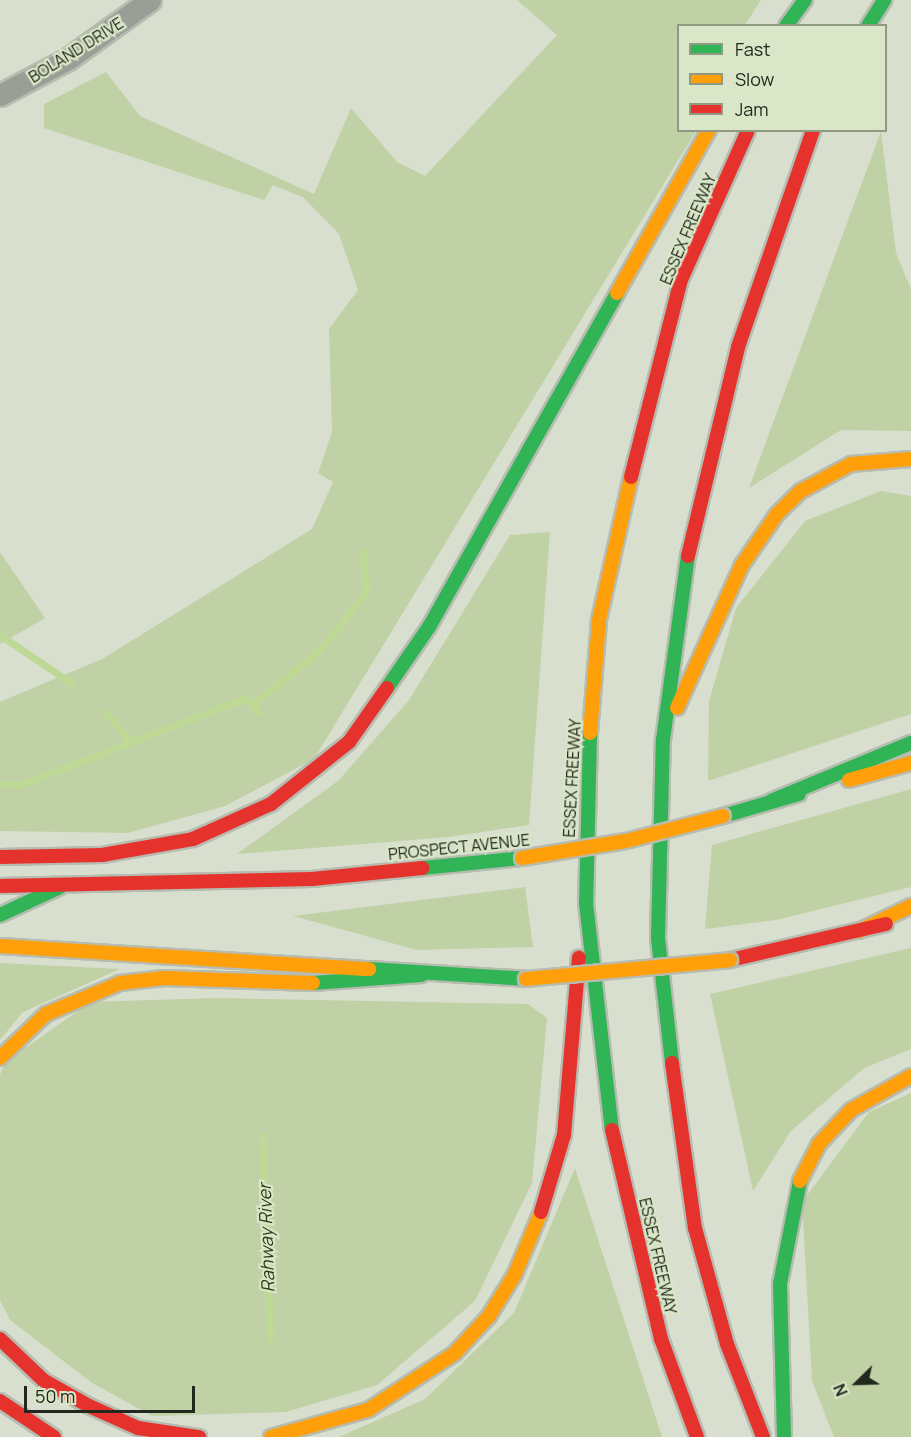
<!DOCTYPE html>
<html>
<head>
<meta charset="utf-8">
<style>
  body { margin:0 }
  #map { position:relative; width:911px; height:1437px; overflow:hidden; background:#d8dfce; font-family:Manrope,sans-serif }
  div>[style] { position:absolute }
  .green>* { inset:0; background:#c0d2a5 }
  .stream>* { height:7px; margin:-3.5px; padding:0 3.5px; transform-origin:3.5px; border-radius:3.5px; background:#bed995 }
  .roads { filter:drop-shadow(2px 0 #b7bcb0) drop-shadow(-2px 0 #b7bcb0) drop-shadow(0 2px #b7bcb0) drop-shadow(0 -2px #b7bcb0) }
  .street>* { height:21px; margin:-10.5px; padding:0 10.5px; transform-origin:10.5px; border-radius:10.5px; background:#9b9e96 }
  .fast>* { height:14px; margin:-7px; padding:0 7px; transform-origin:7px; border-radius:7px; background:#30b455 }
  .slow>* { height:14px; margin:-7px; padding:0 7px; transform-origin:7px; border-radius:7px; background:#ff9f0a }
  .jam>* { height:14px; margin:-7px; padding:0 7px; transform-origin:7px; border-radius:7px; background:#e5322d }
  .bridges { filter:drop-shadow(2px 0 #b7bcb0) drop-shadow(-2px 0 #b7bcb0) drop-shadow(0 2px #b7bcb0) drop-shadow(0 -2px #b7bcb0) }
  .slow-bridge>* { height:14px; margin:-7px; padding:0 7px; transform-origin:7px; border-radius:7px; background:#ff9f0a }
  span { translate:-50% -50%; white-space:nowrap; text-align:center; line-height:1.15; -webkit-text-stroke:4.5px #d9e6c7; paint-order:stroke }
  .street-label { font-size:16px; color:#23281d }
  .water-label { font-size:18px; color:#2e3c17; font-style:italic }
  .legend { position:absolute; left:677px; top:24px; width:210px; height:108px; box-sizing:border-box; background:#d9e6c7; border:2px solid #909a83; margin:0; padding:8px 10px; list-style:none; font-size:18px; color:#23281d }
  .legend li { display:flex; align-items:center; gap:12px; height:30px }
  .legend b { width:30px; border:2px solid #909a83 }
  .north { position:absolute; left:827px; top:1353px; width:60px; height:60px; -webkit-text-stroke:4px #d9e6c7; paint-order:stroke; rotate:247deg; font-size:16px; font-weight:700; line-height:24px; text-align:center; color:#23281d }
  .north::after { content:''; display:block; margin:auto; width:21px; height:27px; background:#23281d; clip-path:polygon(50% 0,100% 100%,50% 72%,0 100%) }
  .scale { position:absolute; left:24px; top:1386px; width:171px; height:27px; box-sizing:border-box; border:3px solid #23281d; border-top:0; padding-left:8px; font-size:18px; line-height:21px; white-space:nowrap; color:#23281d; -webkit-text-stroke:4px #d9e6c7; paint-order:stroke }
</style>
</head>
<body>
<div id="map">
  <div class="green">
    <i style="clip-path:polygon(517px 0,761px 0,745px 25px,678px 26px,678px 130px,696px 131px,314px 759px,225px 806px,128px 833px,0 831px,0 702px,102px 659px,312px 529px,333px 482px,318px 473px,332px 432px,329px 329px,358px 290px,339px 234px,304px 198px,273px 185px,264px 200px,44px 128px,44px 104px,106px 72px,140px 116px,314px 194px,351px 108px,397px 162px,425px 176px,557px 35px)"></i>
    <i style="clip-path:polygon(881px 131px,896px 253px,911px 289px,911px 431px,841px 430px,749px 488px)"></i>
    <i style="clip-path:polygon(881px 491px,911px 496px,911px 714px,708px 781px,709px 701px,736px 608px,805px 521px)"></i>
    <i style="clip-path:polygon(550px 532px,529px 825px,449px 837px,237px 854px,338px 781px,409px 700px,510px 535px)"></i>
    <i style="clip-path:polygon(0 552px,45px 618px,0 644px)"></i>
    <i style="clip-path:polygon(911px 789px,911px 887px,776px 920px,705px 929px,712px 845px)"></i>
    <i style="clip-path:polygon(525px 887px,533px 947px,417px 950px,293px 916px)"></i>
    <i style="clip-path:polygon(911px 948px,911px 1049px,864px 1068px,791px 1131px,753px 1191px,710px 994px)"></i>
    <i style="clip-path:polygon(0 963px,120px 969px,23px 1012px,0 1040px)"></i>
    <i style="clip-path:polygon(215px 998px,528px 1004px,547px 1018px,532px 1183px,475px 1301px,377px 1385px,286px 1412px,152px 1416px,92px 1383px,10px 1320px,0 1300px,0 1075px,5px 1062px,91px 1002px)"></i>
    <i style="clip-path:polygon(911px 1093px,911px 1437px,834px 1437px,812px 1381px,802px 1202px,869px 1112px)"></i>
    <i style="clip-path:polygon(575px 1168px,662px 1437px,339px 1437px,425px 1399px,514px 1313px)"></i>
  </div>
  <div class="stream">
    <i style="left:0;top:635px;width:86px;rotate:34.1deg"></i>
    <i style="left:252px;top:705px;width:87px;rotate:-39deg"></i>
    <i style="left:320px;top:650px;width:74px;rotate:-51.6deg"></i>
    <i style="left:366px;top:592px;width:40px;rotate:-94.3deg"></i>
    <i style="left:106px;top:712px;width:39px;rotate:50deg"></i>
    <i style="left:131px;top:742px;width:123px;rotate:-20.9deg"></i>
    <i style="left:246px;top:698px;width:21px;rotate:47deg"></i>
    <i style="left:0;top:784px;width:20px;rotate:3deg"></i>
    <i style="left:20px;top:785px;width:119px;rotate:-21.2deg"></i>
    <i style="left:262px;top:1136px;width:203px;rotate:87.7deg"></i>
  </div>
  <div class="roads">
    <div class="street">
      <i style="left:0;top:95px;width:77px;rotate:-27.9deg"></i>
      <i style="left:68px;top:59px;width:101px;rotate:-35.7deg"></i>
    </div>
    <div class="fast">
      <i style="left:786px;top:26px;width:32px;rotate:-54deg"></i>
      <i style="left:868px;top:26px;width:31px;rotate:-58deg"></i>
      <i style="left:387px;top:688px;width:74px;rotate:-55.5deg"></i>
      <i style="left:429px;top:627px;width:383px;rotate:-60.6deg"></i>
      <i style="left:590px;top:733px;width:170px;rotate:91.3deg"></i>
      <i style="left:586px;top:903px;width:228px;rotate:83.5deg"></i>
      <i style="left:771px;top:801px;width:152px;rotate:-22.5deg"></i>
      <i style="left:723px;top:816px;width:79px;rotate:-16.1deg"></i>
      <i style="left:422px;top:868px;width:100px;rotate:-5.7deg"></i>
      <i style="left:0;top:915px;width:66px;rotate:-25deg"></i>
      <i style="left:369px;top:969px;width:157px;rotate:3.6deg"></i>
      <i style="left:313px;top:983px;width:109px;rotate:-4.2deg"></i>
      <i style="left:672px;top:1063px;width:126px;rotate:-96.4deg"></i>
      <i style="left:658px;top:938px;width:198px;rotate:-88.6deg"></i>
      <i style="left:663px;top:740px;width:186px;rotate:-82.3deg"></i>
      <i style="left:784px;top:1437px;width:153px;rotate:-91.5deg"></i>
      <i style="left:780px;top:1284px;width:105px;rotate:-79deg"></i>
    </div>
    <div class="slow">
      <i style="left:617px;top:293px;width:187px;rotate:-60.6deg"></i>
      <i style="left:677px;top:708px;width:157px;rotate:-65.6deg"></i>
      <i style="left:742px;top:565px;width:62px;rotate:-55.5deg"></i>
      <i style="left:777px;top:514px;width:33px;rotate:-44deg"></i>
      <i style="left:801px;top:491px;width:57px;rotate:-28.4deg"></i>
      <i style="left:851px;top:464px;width:60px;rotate:-4.8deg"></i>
      <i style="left:590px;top:733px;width:113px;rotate:-85.4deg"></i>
      <i style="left:599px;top:620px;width:147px;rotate:-77.4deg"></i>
      <i style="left:849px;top:780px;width:64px;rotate:-15.3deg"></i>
      <i style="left:859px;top:931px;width:58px;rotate:-25.7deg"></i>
      <i style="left:0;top:946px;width:370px;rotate:3.6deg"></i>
      <i style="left:0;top:1058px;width:64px;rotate:-43.7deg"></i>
      <i style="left:46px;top:1014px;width:80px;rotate:-22.7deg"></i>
      <i style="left:120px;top:983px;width:44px;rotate:-6.5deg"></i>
      <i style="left:164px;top:978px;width:149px;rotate:1.9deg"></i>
      <i style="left:800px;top:1181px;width:42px;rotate:-62.8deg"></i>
      <i style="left:819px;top:1144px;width:47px;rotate:-46.7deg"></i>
      <i style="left:851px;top:1110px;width:69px;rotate:-29.5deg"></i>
      <i style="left:271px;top:1437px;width:101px;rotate:-15.6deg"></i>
      <i style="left:368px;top:1410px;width:104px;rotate:-33.2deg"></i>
      <i style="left:455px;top:1353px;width:50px;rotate:-47.4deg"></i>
      <i style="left:489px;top:1316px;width:49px;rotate:-58.2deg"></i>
      <i style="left:515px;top:1274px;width:67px;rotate:-67.2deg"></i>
    </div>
    <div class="jam">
      <i style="left:631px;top:477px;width:203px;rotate:-75.8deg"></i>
      <i style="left:681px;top:280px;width:164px;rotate:-65.9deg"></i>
      <i style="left:688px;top:556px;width:215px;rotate:-76.5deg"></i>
      <i style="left:738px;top:347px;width:230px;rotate:-70.9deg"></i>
      <i style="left:0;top:857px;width:102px;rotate:-1.1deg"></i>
      <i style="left:102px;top:855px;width:92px;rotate:-10deg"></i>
      <i style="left:193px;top:839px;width:85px;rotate:-24.2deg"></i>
      <i style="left:271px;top:804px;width:100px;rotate:-38.5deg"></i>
      <i style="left:349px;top:742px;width:66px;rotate:-54.9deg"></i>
      <i style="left:0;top:886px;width:312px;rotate:-1.3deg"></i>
      <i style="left:312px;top:879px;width:111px;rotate:-5.7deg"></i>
      <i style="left:730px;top:960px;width:160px;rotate:-13deg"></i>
      <i style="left:672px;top:1063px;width:167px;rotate:82.1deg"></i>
      <i style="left:695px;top:1228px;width:120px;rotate:74.6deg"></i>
      <i style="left:727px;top:1344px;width:100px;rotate:68.8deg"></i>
      <i style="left:612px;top:1130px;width:215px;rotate:76.8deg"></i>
      <i style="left:661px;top:1339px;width:104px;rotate:69.8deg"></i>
      <i style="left:541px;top:1212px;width:80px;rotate:-73.4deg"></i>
      <i style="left:564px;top:1135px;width:178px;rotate:-85.2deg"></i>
      <i style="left:0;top:1339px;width:59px;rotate:43.6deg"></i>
      <i style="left:43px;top:1380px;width:53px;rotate:29.5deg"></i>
      <i style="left:89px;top:1406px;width:54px;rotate:24.2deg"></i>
      <i style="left:138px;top:1428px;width:62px;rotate:8.4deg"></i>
      <i style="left:0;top:1401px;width:65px;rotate:33.7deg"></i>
    </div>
  </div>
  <div class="bridges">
    <div class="slow-bridge">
      <i style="left:522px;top:858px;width:105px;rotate:-9.3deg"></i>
      <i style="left:626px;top:841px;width:100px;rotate:-14.5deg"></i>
      <i style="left:526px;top:979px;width:205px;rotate:-5.3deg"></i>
    </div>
  </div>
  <div class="street-label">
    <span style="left:76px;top:50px;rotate:-32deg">BOLAND DRIVE</span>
    <span style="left:688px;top:229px;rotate:-67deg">ESSEX FREEWAY</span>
    <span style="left:572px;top:778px;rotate:-87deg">ESSEX FREEWAY</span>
    <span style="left:459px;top:847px;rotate:-6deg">PROSPECT AVENUE</span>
    <span style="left:658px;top:1256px;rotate:77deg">ESSEX FREEWAY</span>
  </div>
  <div class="water-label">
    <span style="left:266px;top:1238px;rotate:-92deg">Rahway River</span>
  </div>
  <ul class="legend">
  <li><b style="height:8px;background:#30b455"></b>Fast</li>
  <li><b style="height:8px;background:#ff9f0a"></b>Slow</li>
  <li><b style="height:8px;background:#e5322d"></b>Jam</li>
  </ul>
  <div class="north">N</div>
  <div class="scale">50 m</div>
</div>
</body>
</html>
